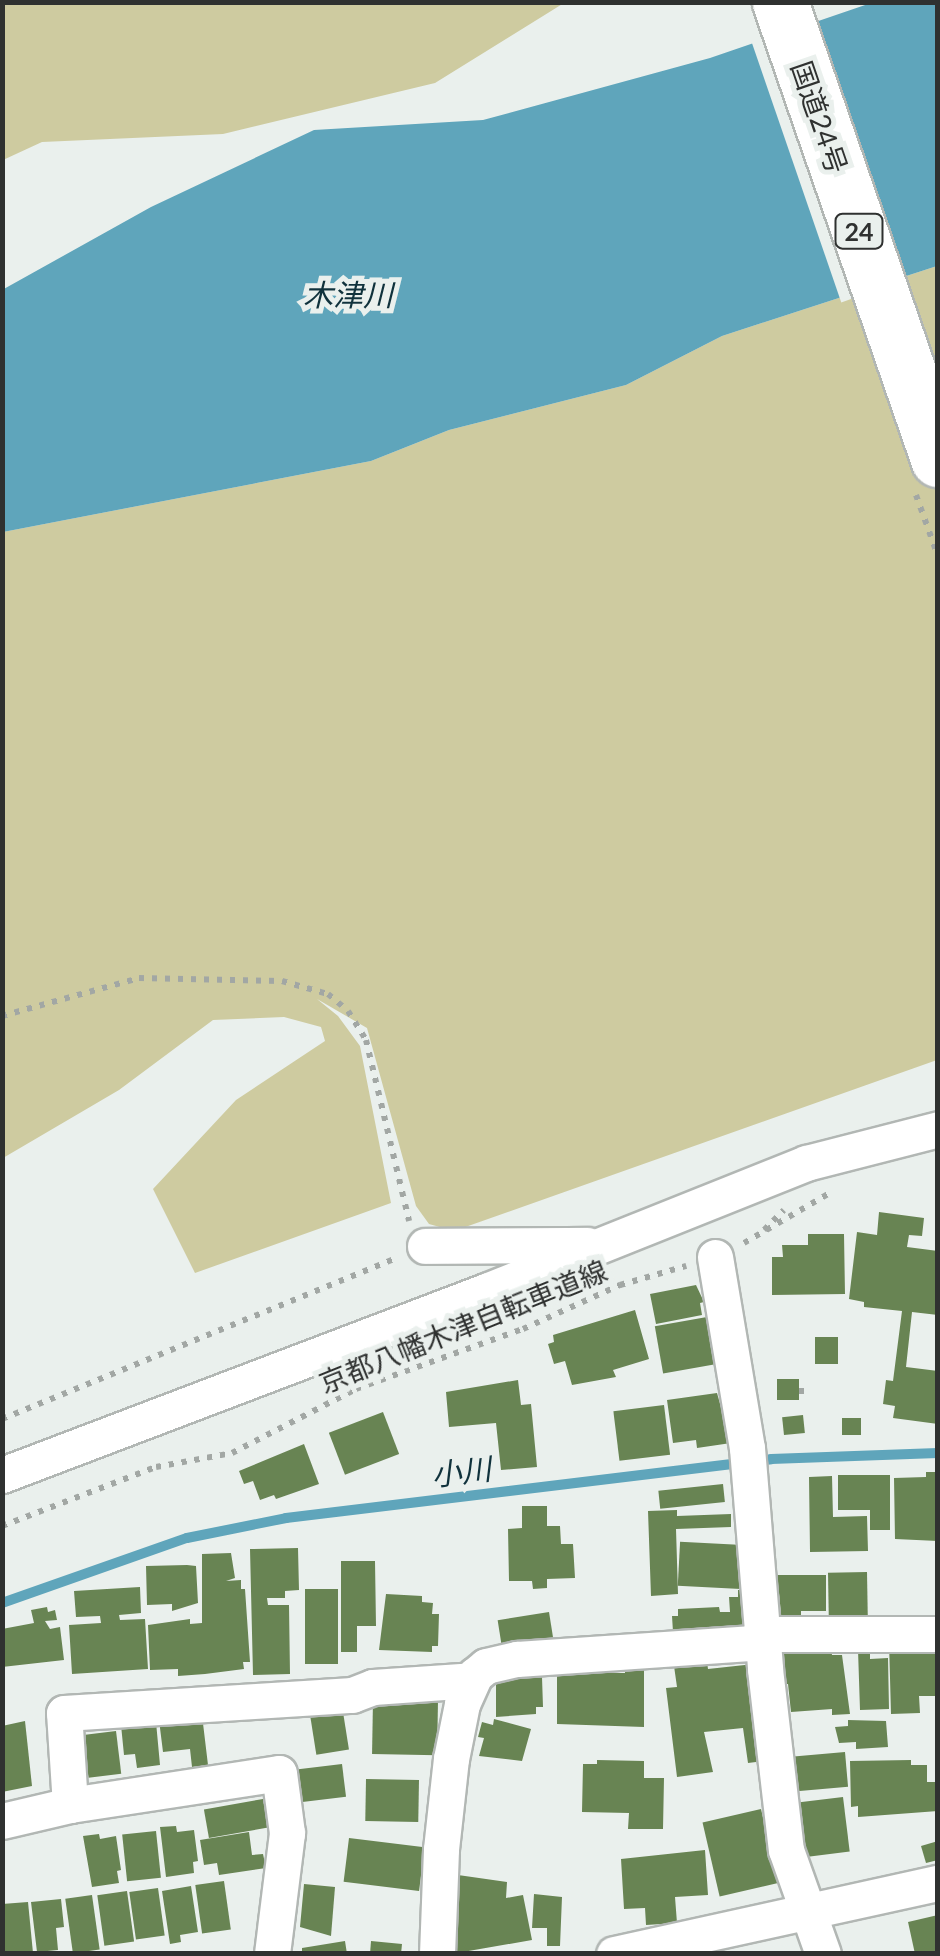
<!DOCTYPE html>
<html>
<head>
<meta charset="utf-8">
<style>
  body { margin:0 }
  #map { position:relative; width:940px; height:1956px; overflow:hidden; background:#eaf0ed; font-family:Lato,"Noto Sans JP",sans-serif }
  div>[style] { position:absolute }
  .green>* { inset:0; background:#cecba0 }
  .water>* { inset:0; background:#5fa5bb }
  .pier>* { inset:0; background:#eaf0ed; transform-origin:0 0 }
  .stream>* { height:10px; margin:-5px; padding:0 5px; transform-origin:5px; border-radius:5px; background:#5fa5bb }
  .building>* { inset:0; background:#688453; transform-origin:0 0 }
  .path>* { height:6px; margin-top:-3px; transform-origin:0; background:repeating-linear-gradient(90deg,#a2a7a4 0 5px,transparent 0 13px) }
  .roads { filter:drop-shadow(2px 0 #b2b7b4) drop-shadow(-2px 0 #b2b7b4) drop-shadow(0 2px #b2b7b4) drop-shadow(0 -2px #b2b7b4) }
  .minor>* { height:35px; margin:-17.5px; padding:0 17.5px; transform-origin:17.5px; border-radius:17.5px; background:#fff }
  .trunk>* { height:55px; margin:-27.5px; padding:0 27.5px; transform-origin:27.5px; border-radius:27.5px; background:#fff }
  span { translate:-50% -50%; white-space:nowrap; text-align:center; line-height:1.15; -webkit-text-stroke:10px #eaf0ed; paint-order:stroke }
  .shield-label span { padding:2px 8px; background:#eaf0ed; border:2px solid; border-radius:8px; -webkit-text-stroke-width:0 }
  .shield-label { font-size:25px; color:#2f3130; font-weight:700 }
  .street-label { font-size:28px; color:#2f3130 }
  .water-label { font-size:30px; color:#10323c; font-style:italic }
  .frame { position:absolute; inset:0; border:5px solid #2f3130; pointer-events:none }
</style>
</head>
<body>
<div id="map">
  <div class="green">
    <i style="clip-path:polygon(2px 3px,3px 2px,564px 3px,435px 83px,223px 134px,42px 142px,3px 160px)"></i>
    <i style="clip-path:polygon(937px 266px,937px 1060px,454px 1231px,429px 1224px,416px 1206px,367px 1028px,317px 999px,338px 1016px,360px 1046px,391px 1203px,195px 1273px,153px 1189px,236px 1100px,325px 1041px,321px 1027px,284px 1017px,213px 1020px,119px 1090px,3px 1158px,3px 532px,371px 461px,449px 430px,626px 385px,722px 336px)"></i>
  </div>
  <div class="water">
    <i style="clip-path:polygon(871px 3px,937px 3px,937px 266px,722px 336px,626px 385px,449px 430px,371px 461px,3px 532px,2px 290px,151px 207px,314px 130px,483px 120px,710px 58px)"></i>
  </div>
  <div class="pier">
    <i style="left:764px;top:35px;width:278px;height:14px;rotate:71deg"></i>
  </div>
  <div class="stream">
    <i style="left:2px;top:1603px;width:196px;rotate:-19.4deg"></i>
    <i style="left:187px;top:1538px;width:101px;rotate:-11.4deg"></i>
    <i style="left:286px;top:1518px;width:489px;rotate:-6.9deg"></i>
    <i style="left:771px;top:1459px;width:167px;rotate:-2.1deg"></i>
  </div>
  <div class="building">
    <i style="clip-path:polygon(879px 1212px,924px 1218px,922px 1236px,909px 1235px,907px 1247px,938px 1251px,938px 1315px,912px 1312px,906px 1367px,938px 1371px,938px 1424px,893px 1418px,895px 1406px,883px 1404px,886px 1380px,893px 1381px,902px 1311px,864px 1307px,864px 1302px,849px 1299px,857px 1232px,877px 1235px)"></i>
    <i style="clip-path:polygon(808px 1234px,844px 1234px,845px 1294px,772px 1295px,772px 1257px,783px 1257px,782px 1245px,808px 1245px)"></i>
    <i style="clip-path:polygon(696px 1285px,704px 1302px,700px 1303px,702px 1315px,656px 1324px,650px 1294px)"></i>
    <i style="clip-path:polygon(635px 1310px,649px 1359px,613px 1370px,616px 1377px,572px 1385px,565px 1361px,554px 1364px,548px 1344px,554px 1342px,553px 1335px)"></i>
    <i style="left:707px;top:1317px;width:48px;height:53px;rotate:80deg"></i>
    <i style="left:838px;top:1337px;width:27px;height:23px;rotate:90deg"></i>
    <i style="left:799px;top:1379px;width:21px;height:22px;rotate:90deg"></i>
    <i style="clip-path:polygon(518px 1380px,521px 1405px,531px 1404px,537px 1467px,501px 1470px,496px 1423px,449px 1427px,446px 1392px)"></i>
    <i style="clip-path:polygon(717px 1393px,731px 1443px,697px 1448px,696px 1440px,673px 1443px,667px 1400px)"></i>
    <i style="left:664px;top:1405px;width:50px;height:51px;rotate:83deg"></i>
    <i style="left:383px;top:1412px;width:45px;height:58px;rotate:69deg"></i>
    <i style="left:803px;top:1415px;width:18px;height:21px;rotate:84deg"></i>
    <i style="left:842px;top:1418px;width:19px;height:17px"></i>
    <i style="clip-path:polygon(304px 1444px,319px 1484px,276px 1499px,274px 1495px,260px 1500px,253px 1481px,244px 1484px,239px 1471px)"></i>
    <i style="clip-path:polygon(926px 1472px,938px 1472px,938px 1541px,895px 1539px,894px 1478px,926px 1477px)"></i>
    <i style="clip-path:polygon(838px 1475px,890px 1475px,890px 1530px,870px 1530px,870px 1510px,838px 1510px)"></i>
    <i style="clip-path:polygon(832px 1476px,833px 1517px,867px 1516px,868px 1551px,810px 1552px,809px 1477px)"></i>
    <i style="left:723px;top:1484px;width:18px;height:65px;rotate:84deg"></i>
    <i style="clip-path:polygon(522px 1506px,547px 1506px,547px 1526px,560px 1526px,561px 1544px,573px 1544px,575px 1578px,547px 1579px,547px 1588px,533px 1589px,532px 1581px,509px 1581px,508px 1529px,522px 1528px)"></i>
    <i style="clip-path:polygon(677px 1510px,677px 1516px,731px 1514px,731px 1527px,676px 1529px,678px 1594px,651px 1596px,648px 1511px)"></i>
    <i style="left:743px;top:1545px;width:44px;height:63px;rotate:93deg"></i>
    <i style="clip-path:polygon(298px 1548px,299px 1590px,285px 1591px,285px 1598px,267px 1598px,268px 1605px,289px 1605px,290px 1674px,253px 1675px,250px 1549px)"></i>
    <i style="clip-path:polygon(231px 1553px,235px 1578px,226px 1581px,241px 1580px,241px 1589px,245px 1589px,250px 1662px,243px 1662px,244px 1669px,205px 1674px,178px 1676px,178px 1669px,150px 1670px,148px 1625px,190px 1619px,190px 1624px,202px 1623px,202px 1554px)"></i>
    <i style="clip-path:polygon(341px 1561px,375px 1561px,376px 1626px,357px 1626px,357px 1652px,341px 1652px)"></i>
    <i style="clip-path:polygon(187px 1565px,196px 1566px,198px 1603px,172px 1611px,172px 1604px,147px 1605px,146px 1566px)"></i>
    <i style="left:867px;top:1572px;width:49px;height:39px;rotate:89deg"></i>
    <i style="clip-path:polygon(772px 1575px,826px 1575px,826px 1611px,801px 1611px,801px 1624px,782px 1624px,779px 1593px,772px 1593px)"></i>
    <i style="clip-path:polygon(140px 1587px,141px 1613px,119px 1615px,120px 1620px,145px 1619px,148px 1669px,72px 1674px,69px 1625px,101px 1623px,100px 1616px,76px 1617px,74px 1591px)"></i>
    <i style="left:305px;top:1589px;width:33px;height:75px"></i>
    <i style="clip-path:polygon(738px 1590px,748px 1590px,750px 1628px,673px 1632px,672px 1616px,678px 1616px,678px 1609px,719px 1607px,720px 1612px,730px 1612px,729px 1597px,738px 1597px)"></i>
    <i style="clip-path:polygon(386px 1594px,422px 1596px,422px 1602px,433px 1603px,432px 1614px,439px 1614px,438px 1646px,432px 1646px,432px 1652px,379px 1650px)"></i>
    <i style="clip-path:polygon(47px 1607px,48px 1612px,55px 1610px,57px 1620px,45px 1621px,50px 1629px,60px 1627px,64px 1660px,2px 1667px,2px 1629px,34px 1623px,31px 1610px)"></i>
    <i style="left:549px;top:1612px;width:32px;height:52px;rotate:81deg"></i>
    <i style="clip-path:polygon(938px 1640px,938px 1696px,919px 1696px,920px 1713px,891px 1714px,889px 1642px)"></i>
    <i style="clip-path:polygon(776px 1646px,831px 1648px,832px 1655px,842px 1655px,850px 1714px,832px 1715px,832px 1709px,791px 1712px,788px 1684px,781px 1684px)"></i>
    <i style="clip-path:polygon(858px 1650px,870px 1650px,870px 1659px,888px 1658px,889px 1709px,860px 1710px)"></i>
    <i style="clip-path:polygon(706px 1655px,708px 1669px,754px 1664px,765px 1761px,748px 1763px,743px 1728px,704px 1732px,713px 1772px,677px 1777px,666px 1688px,677px 1687px,673px 1659px)"></i>
    <i style="clip-path:polygon(625px 1666px,644px 1666px,644px 1727px,557px 1724px,557px 1673px,625px 1673px)"></i>
    <i style="clip-path:polygon(527px 1670px,527px 1678px,542px 1677px,543px 1707px,536px 1707px,536px 1714px,496px 1717px,496px 1675px)"></i>
    <i style="left:373px;top:1700px;width:65px;height:54px;rotate:1deg"></i>
    <i style="left:343px;top:1712px;width:38px;height:33px;rotate:81deg"></i>
    <i style="clip-path:polygon(202px 1715px,208px 1765px,192px 1767px,190px 1749px,163px 1752px,159px 1720px)"></i>
    <i style="clip-path:polygon(494px 1719px,531px 1729px,522px 1761px,479px 1756px,484px 1738px,478px 1737px,482px 1722px,493px 1725px)"></i>
    <i style="clip-path:polygon(848px 1720px,886px 1721px,888px 1747px,856px 1749px,856px 1742px,839px 1743px,835px 1727px,848px 1726px)"></i>
    <i style="clip-path:polygon(25px 1721px,32px 1786px,2px 1792px,2px 1726px)"></i>
    <i style="clip-path:polygon(156px 1722px,160px 1765px,137px 1768px,135px 1754px,124px 1755px,121px 1725px)"></i>
    <i style="left:116px;top:1731px;width:43px;height:33px;rotate:83deg"></i>
    <i style="left:845px;top:1752px;width:35px;height:60px;rotate:85deg"></i>
    <i style="clip-path:polygon(597px 1760px,644px 1761px,644px 1778px,664px 1778px,663px 1829px,628px 1829px,629px 1813px,582px 1812px,583px 1764px,597px 1764px)"></i>
    <i style="clip-path:polygon(911px 1760px,911px 1765px,927px 1765px,927px 1782px,938px 1782px,938px 1811px,858px 1817px,858px 1806px,851px 1807px,850px 1761px)"></i>
    <i style="left:342px;top:1764px;width:33px;height:44px;rotate:83deg"></i>
    <i style="left:366px;top:1779px;width:53px;height:42px;rotate:1deg"></i>
    <i style="left:843px;top:1797px;width:55px;height:50px;rotate:83deg"></i>
    <i style="left:263px;top:1799px;width:29px;height:60px;rotate:80deg"></i>
    <i style="left:761px;top:1809px;width:76px;height:60px;rotate:77deg"></i>
    <i style="clip-path:polygon(176px 1826px,177px 1832px,194px 1830px,198px 1861px,193px 1862px,194px 1873px,166px 1877px,160px 1827px)"></i>
    <i style="left:156px;top:1831px;width:47px;height:34px;rotate:84deg"></i>
    <i style="clip-path:polygon(249px 1832px,252px 1855px,263px 1854px,266px 1868px,219px 1875px,217px 1863px,204px 1865px,200px 1840px)"></i>
    <i style="clip-path:polygon(99px 1834px,100px 1839px,116px 1836px,121px 1870px,117px 1871px,119px 1883px,92px 1887px,83px 1836px)"></i>
    <i style="left:349px;top:1838px;width:76px;height:44px;rotate:7deg"></i>
    <i style="clip-path:polygon(938px 1841px,938px 1860px,926px 1863px,921px 1846px)"></i>
    <i style="clip-path:polygon(705px 1850px,708px 1895px,675px 1897px,677px 1923px,646px 1925px,645px 1908px,624px 1909px,621px 1859px)"></i>
    <i style="clip-path:polygon(451px 1874px,507px 1882px,506px 1898px,523px 1895px,532px 1940px,457px 1953px,449px 1908px,457px 1907px,446px 1904px)"></i>
    <i style="left:224px;top:1881px;width:49px;height:29px;rotate:82deg"></i>
    <i style="clip-path:polygon(304px 1884px,335px 1887px,331px 1936px,300px 1927px)"></i>
    <i style="clip-path:polygon(191px 1886px,198px 1932px,180px 1935px,181px 1942px,170px 1944px,162px 1891px)"></i>
    <i style="left:158px;top:1888px;width:48px;height:29px;rotate:82deg"></i>
    <i style="left:127px;top:1891px;width:51px;height:30px;rotate:82deg"></i>
    <i style="clip-path:polygon(534px 1894px,562px 1897px,560px 1946px,547px 1946px,547px 1928px,532px 1928px)"></i>
    <i style="left:92px;top:1895px;width:55px;height:27px;rotate:82deg"></i>
    <i style="clip-path:polygon(61px 1899px,64px 1927px,56px 1928px,58px 1950px,37px 1952px,31px 1902px)"></i>
    <i style="clip-path:polygon(28px 1902px,33px 1953px,2px 1954px,2px 1904px)"></i>
    <i style="clip-path:polygon(938px 1915px,938px 1954px,915px 1954px,908px 1922px)"></i>
    <i style="clip-path:polygon(345px 1941px,347px 1954px,302px 1954px,302px 1948px)"></i>
    <i style="clip-path:polygon(371px 1941px,402px 1944px,401px 1954px,370px 1954px)"></i>
  </div>
  <div class="path">
    <i style="left:916px;top:495px;width:65px;rotate:70.2deg"></i>
    <i style="left:2px;top:1016px;width:142px;rotate:-15.5deg"></i>
    <i style="left:139px;top:978px;width:143px;rotate:1.2deg"></i>
    <i style="left:282px;top:981px;width:48px;rotate:15.8deg"></i>
    <i style="left:328px;top:994px;width:26px;rotate:40deg"></i>
    <i style="left:348px;top:1011px;width:34px;rotate:58deg"></i>
    <i style="left:366px;top:1040px;width:186px;rotate:76.6deg"></i>
    <i style="left:764px;top:1230px;width:28px;rotate:-45deg"></i>
    <i style="left:744px;top:1243px;width:97px;rotate:-30.3deg"></i>
    <i style="left:799px;top:1391px;width:13px"></i>
    <i style="left:2px;top:1419px;width:426px;rotate:-22.2deg"></i>
    <i style="left:2px;top:1526px;width:165px;rotate:-21deg"></i>
    <i style="left:156px;top:1467px;width:77px;rotate:-10.4deg"></i>
    <i style="left:232px;top:1453px;width:140px;rotate:-27.3deg"></i>
    <i style="left:356px;top:1389px;width:177px;rotate:-19.8deg"></i>
    <i style="left:523px;top:1329px;width:107px;rotate:-24.4deg"></i>
    <i style="left:620px;top:1285px;width:69px;rotate:-16.1deg"></i>
  </div>
  <div class="roads">
    <div class="minor">
      <i style="left:425px;top:1246px;width:162px;rotate:-0.4deg"></i>
      <i style="left:715px;top:1257px;width:194px;rotate:80.5deg"></i>
      <i style="left:747px;top:1448px;width:222px;rotate:85.3deg"></i>
      <i style="left:765px;top:1669px;width:182px;rotate:83.4deg"></i>
      <i style="left:786px;top:1850px;width:110px;rotate:70.4deg"></i>
      <i style="left:2px;top:1475px;width:518px;rotate:-20.82deg"></i>
      <i style="left:486px;top:1291px;width:345px;rotate:-21.8deg"></i>
      <i style="left:806px;top:1163px;width:136px;rotate:-14.4deg"></i>
      <i style="left:70px;top:1805px;width:92px;rotate:-93.7deg"></i>
      <i style="left:64px;top:1713px;width:289px;rotate:-3.6deg"></i>
      <i style="left:352px;top:1695px;width:22px;rotate:-21deg"></i>
      <i style="left:373px;top:1687px;width:99px;rotate:-4deg"></i>
      <i style="left:2px;top:1821px;width:70px;rotate:-13.2deg"></i>
      <i style="left:70px;top:1805px;width:211px;rotate:-8.7deg"></i>
      <i style="left:279px;top:1773px;width:61px;rotate:82.4deg"></i>
      <i style="left:287px;top:1833px;width:122px;rotate:97.1deg"></i>
      <i style="left:437px;top:1954px;width:105px;rotate:-87.8deg"></i>
      <i style="left:441px;top:1849px;width:91px;rotate:-83.7deg"></i>
      <i style="left:451px;top:1759px;width:56px;rotate:-78.7deg"></i>
      <i style="left:462px;top:1704px;width:32px;rotate:-66deg"></i>
      <i style="left:475px;top:1675px;width:14px;rotate:-39deg"></i>
      <i style="left:486px;top:1666px;width:32px;rotate:-13deg"></i>
      <i style="left:517px;top:1659px;width:233px;rotate:-3.9deg"></i>
      <i style="left:749px;top:1643px;width:30px;rotate:-17deg"></i>
      <i style="left:778px;top:1634px;width:160px"></i>
      <i style="left:614px;top:1954px;width:332px;rotate:-12.4deg"></i>
    </div>
    <div class="trunk">
      <i style="left:780px;top:2px;width:484px;rotate:70.9deg"></i>
    </div>
  </div>
  <div class="shield-label">
    <span style="left:859px;top:231px">24</span>
  </div>
  <div class="street-label">
    <span style="left:820px;top:117px;rotate:71deg">国道24号</span>
    <span style="left:463px;top:1326px;rotate:-22deg">京都八幡木津自転車道線</span>
  </div>
  <div class="water-label">
    <span style="left:348px;top:294px">木津川</span>
    <span style="left:461px;top:1471px;rotate:-7deg">小川</span>
  </div>
  <div class="frame"></div>
</div>
</body>
</html>
